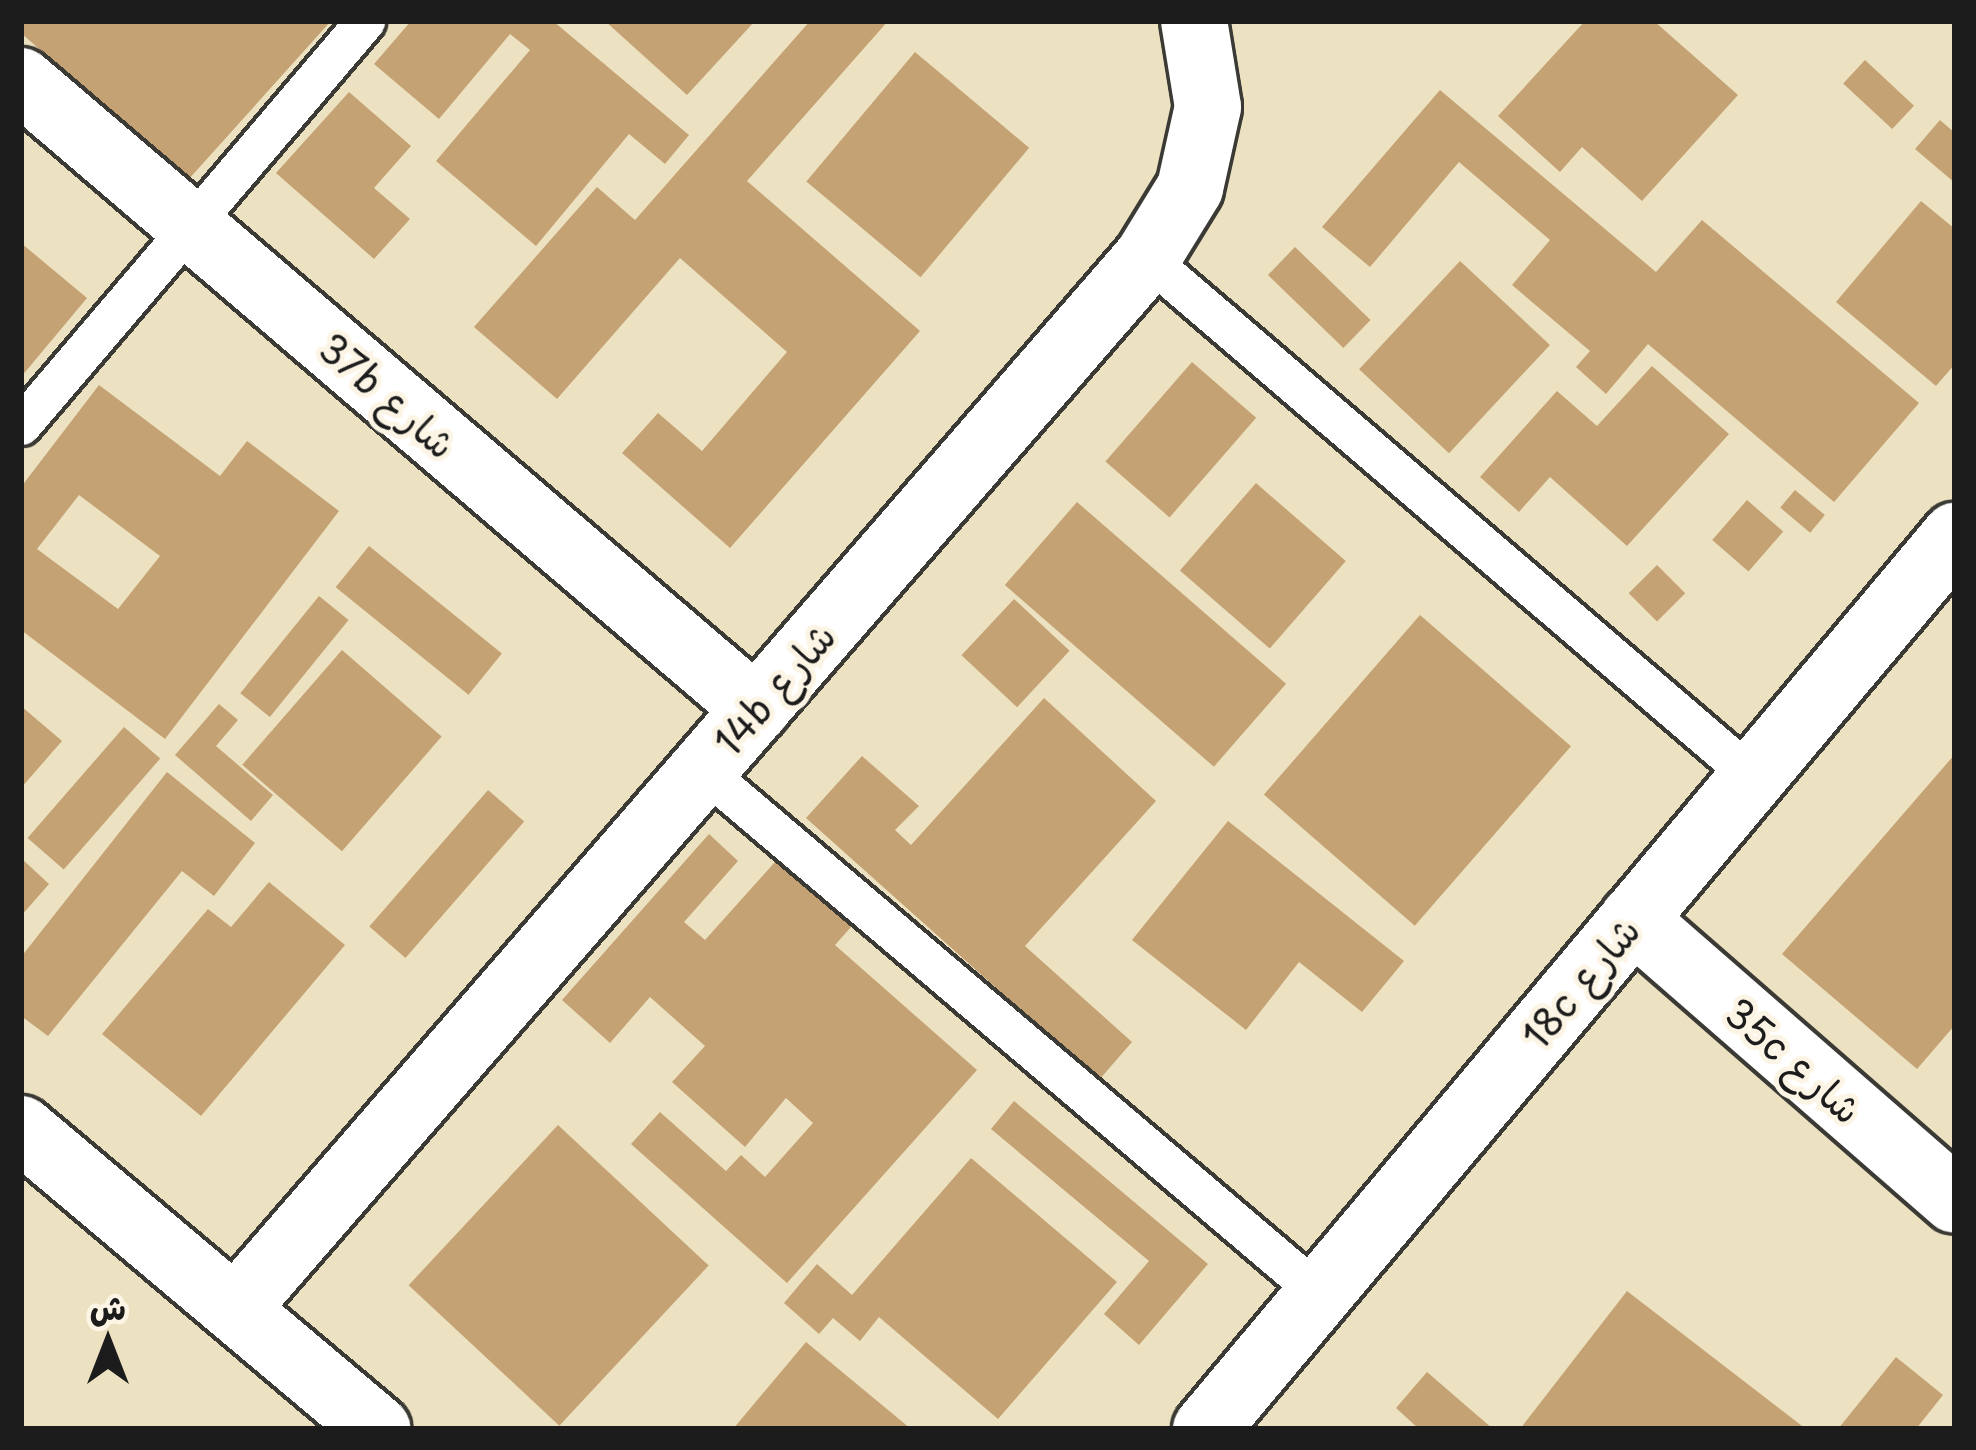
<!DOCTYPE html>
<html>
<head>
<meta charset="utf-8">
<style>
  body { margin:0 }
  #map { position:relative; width:1976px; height:1450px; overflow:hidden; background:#ece2c1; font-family:"Playpen Sans","Playpen Sans Arabic",sans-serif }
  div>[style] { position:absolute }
  .building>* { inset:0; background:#c5a274; transform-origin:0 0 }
  .roads { filter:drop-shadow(3px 0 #3b3a35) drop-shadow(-3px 0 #3b3a35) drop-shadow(0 3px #3b3a35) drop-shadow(0 -3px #3b3a35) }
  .service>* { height:39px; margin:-19.5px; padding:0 19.5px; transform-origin:19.5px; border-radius:19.5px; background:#fff }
  .minor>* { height:66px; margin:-33px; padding:0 33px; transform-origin:33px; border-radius:33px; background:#fff }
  span { translate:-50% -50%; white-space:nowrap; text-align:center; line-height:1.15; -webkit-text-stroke:10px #fcf5e5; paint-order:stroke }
  .street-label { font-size:39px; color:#1c1c1c }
  .frame { position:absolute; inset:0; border:24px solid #1c1c1c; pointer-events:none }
  .north { position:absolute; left:48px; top:1282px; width:120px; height:120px; -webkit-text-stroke:9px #fcf5e5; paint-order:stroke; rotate:0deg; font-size:33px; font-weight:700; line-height:48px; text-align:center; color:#1c1c1c }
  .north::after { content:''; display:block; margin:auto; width:42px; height:54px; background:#1c1c1c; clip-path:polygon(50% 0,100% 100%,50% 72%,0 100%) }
</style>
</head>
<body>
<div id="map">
  <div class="building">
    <i style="clip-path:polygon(21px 21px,331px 21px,188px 180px,21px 33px)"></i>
    <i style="clip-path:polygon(411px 21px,553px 21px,689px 135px,665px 164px,629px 134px,536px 246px,436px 161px,530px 50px,510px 34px,439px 119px,374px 64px)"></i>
    <i style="clip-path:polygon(605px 21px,755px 21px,687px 95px)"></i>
    <i style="clip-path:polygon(810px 21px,888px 21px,747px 181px,920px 331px,730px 548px,622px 453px,658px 413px,702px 451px,787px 352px,680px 258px,557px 399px,474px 327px,597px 187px,635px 220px)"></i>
    <i style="clip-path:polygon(1585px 21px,1654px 21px,1738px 95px,1642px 201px,1582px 147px,1560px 172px,1498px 116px)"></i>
    <i style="left:915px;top:52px;width:149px;height:169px;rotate:40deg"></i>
    <i style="left:1865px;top:60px;width:67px;height:32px;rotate:43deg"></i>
    <i style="clip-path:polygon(1440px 90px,1656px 272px,1702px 220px,1919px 403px,1834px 502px,1648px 344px,1606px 394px,1576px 367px,1590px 351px,1512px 285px,1550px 240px,1459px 162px,1370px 267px,1322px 227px)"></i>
    <i style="clip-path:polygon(349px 92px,411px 146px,374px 188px,410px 219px,374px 259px,276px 173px)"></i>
    <i style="clip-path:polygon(1940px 120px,1955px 133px,1955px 183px,1915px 149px)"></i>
    <i style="clip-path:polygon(1921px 201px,1955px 229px,1955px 364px,1936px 386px,1836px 302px)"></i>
    <i style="clip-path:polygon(21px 243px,87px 298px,21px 377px)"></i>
    <i style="left:1295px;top:247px;width:105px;height:39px;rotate:44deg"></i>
    <i style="left:1460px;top:261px;width:123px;height:148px;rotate:43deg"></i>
    <i style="left:1192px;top:362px;width:85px;height:132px;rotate:41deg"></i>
    <i style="clip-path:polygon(1652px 366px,1729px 434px,1627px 546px,1550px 477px,1519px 512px,1480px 477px,1557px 391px,1597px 426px)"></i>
    <i style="clip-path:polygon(evenodd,99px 385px,220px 476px,247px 441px,339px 511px,165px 739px,21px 630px,21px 487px,99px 385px,79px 495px,160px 556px,118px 609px,37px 549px,79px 495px)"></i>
    <i style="left:1256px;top:483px;width:119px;height:116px;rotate:41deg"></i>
    <i style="left:1795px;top:490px;width:39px;height:23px;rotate:40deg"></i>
    <i style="left:1747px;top:500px;width:48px;height:53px;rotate:41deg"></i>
    <i style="left:1077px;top:502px;width:277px;height:110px;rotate:41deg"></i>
    <i style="left:369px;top:546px;width:171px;height:53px;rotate:39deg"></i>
    <i style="left:1657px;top:565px;width:40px;height:40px;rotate:45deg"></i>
    <i style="left:319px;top:596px;width:38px;height:125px;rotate:39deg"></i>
    <i style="left:1014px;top:599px;width:76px;height:77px;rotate:43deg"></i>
    <i style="left:1420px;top:615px;width:200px;height:238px;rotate:41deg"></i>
    <i style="left:342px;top:650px;width:132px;height:152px;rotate:41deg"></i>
    <i style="clip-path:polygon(1044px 698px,1156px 801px,1025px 946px,1132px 1042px,1099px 1080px,806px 818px,862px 756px,919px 806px,895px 830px,911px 845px)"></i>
    <i style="clip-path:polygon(219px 704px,238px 720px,216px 746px,273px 795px,251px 821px,175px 755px)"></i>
    <i style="clip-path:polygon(21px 706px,62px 741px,21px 788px)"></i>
    <i style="left:124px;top:727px;width:48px;height:147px;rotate:41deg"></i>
    <i style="clip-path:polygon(1955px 754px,1955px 1025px,1917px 1069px,1782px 954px)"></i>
    <i style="clip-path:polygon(167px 772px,255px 843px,214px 896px,182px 871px,48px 1036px,21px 1016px,21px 957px)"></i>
    <i style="left:488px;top:790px;width:48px;height:181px;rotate:41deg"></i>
    <i style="clip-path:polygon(1228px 821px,1404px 961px,1362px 1012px,1299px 962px,1246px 1030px,1132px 940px)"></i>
    <i style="clip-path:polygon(709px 834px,738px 861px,684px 922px,705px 940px,784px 852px,859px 918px,835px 945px,977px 1070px,787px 1283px,631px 1144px,660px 1112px,726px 1171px,741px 1155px,765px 1177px,813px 1123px,786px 1098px,745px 1147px,672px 1082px,705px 1046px,650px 997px,610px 1043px,562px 1000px)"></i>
    <i style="clip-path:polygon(21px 858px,49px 884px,21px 916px)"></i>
    <i style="clip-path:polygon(269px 882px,345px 945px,201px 1116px,102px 1034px,208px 909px,231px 927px)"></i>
    <i style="clip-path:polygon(1014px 1101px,1208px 1264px,1139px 1345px,1104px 1314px,1149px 1261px,991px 1129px)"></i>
    <i style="left:558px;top:1125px;width:206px;height:219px;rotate:43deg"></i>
    <i style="clip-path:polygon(971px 1158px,1117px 1282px,998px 1419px,879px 1317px,860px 1341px,833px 1318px,819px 1334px,784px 1303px,817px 1264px,852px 1295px)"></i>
    <i style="clip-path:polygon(1627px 1291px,1784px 1412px,1806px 1429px,1520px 1429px)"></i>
    <i style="clip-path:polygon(806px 1342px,911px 1429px,733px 1429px)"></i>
    <i style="clip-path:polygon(1896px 1357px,1943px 1395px,1916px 1429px,1838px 1429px)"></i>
    <i style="clip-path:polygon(1427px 1372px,1493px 1429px,1419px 1429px,1396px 1408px)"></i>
  </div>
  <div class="roads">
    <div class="service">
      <i style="left:1147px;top:258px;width:798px;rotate:40.58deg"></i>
      <i style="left:21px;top:425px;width:531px;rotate:-49.59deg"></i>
      <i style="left:703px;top:770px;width:809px;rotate:40.34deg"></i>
    </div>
    <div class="minor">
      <i style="left:21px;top:81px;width:967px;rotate:40.51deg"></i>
      <i style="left:1633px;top:919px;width:427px;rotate:41.1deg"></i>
      <i style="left:21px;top:1129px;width:466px;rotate:40.1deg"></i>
      <i style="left:235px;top:1309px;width:1392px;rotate:-49.05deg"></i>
      <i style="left:1147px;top:258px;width:82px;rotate:-58.4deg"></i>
      <i style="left:1190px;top:188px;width:83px;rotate:-77.5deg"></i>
      <i style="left:1208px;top:107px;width:87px;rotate:-99.2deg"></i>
      <i style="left:1206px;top:1429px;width:1166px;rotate:-50.01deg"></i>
    </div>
  </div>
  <div class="street-label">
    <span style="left:388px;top:395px;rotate:41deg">37b شارع</span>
    <span style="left:774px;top:688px;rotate:-49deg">14b شارع</span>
    <span style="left:1580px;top:982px;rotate:-50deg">18c شارع</span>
    <span style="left:1794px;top:1060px;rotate:41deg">35c شارع</span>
  </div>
  <div class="frame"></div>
  <div class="north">ش</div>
</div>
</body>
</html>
